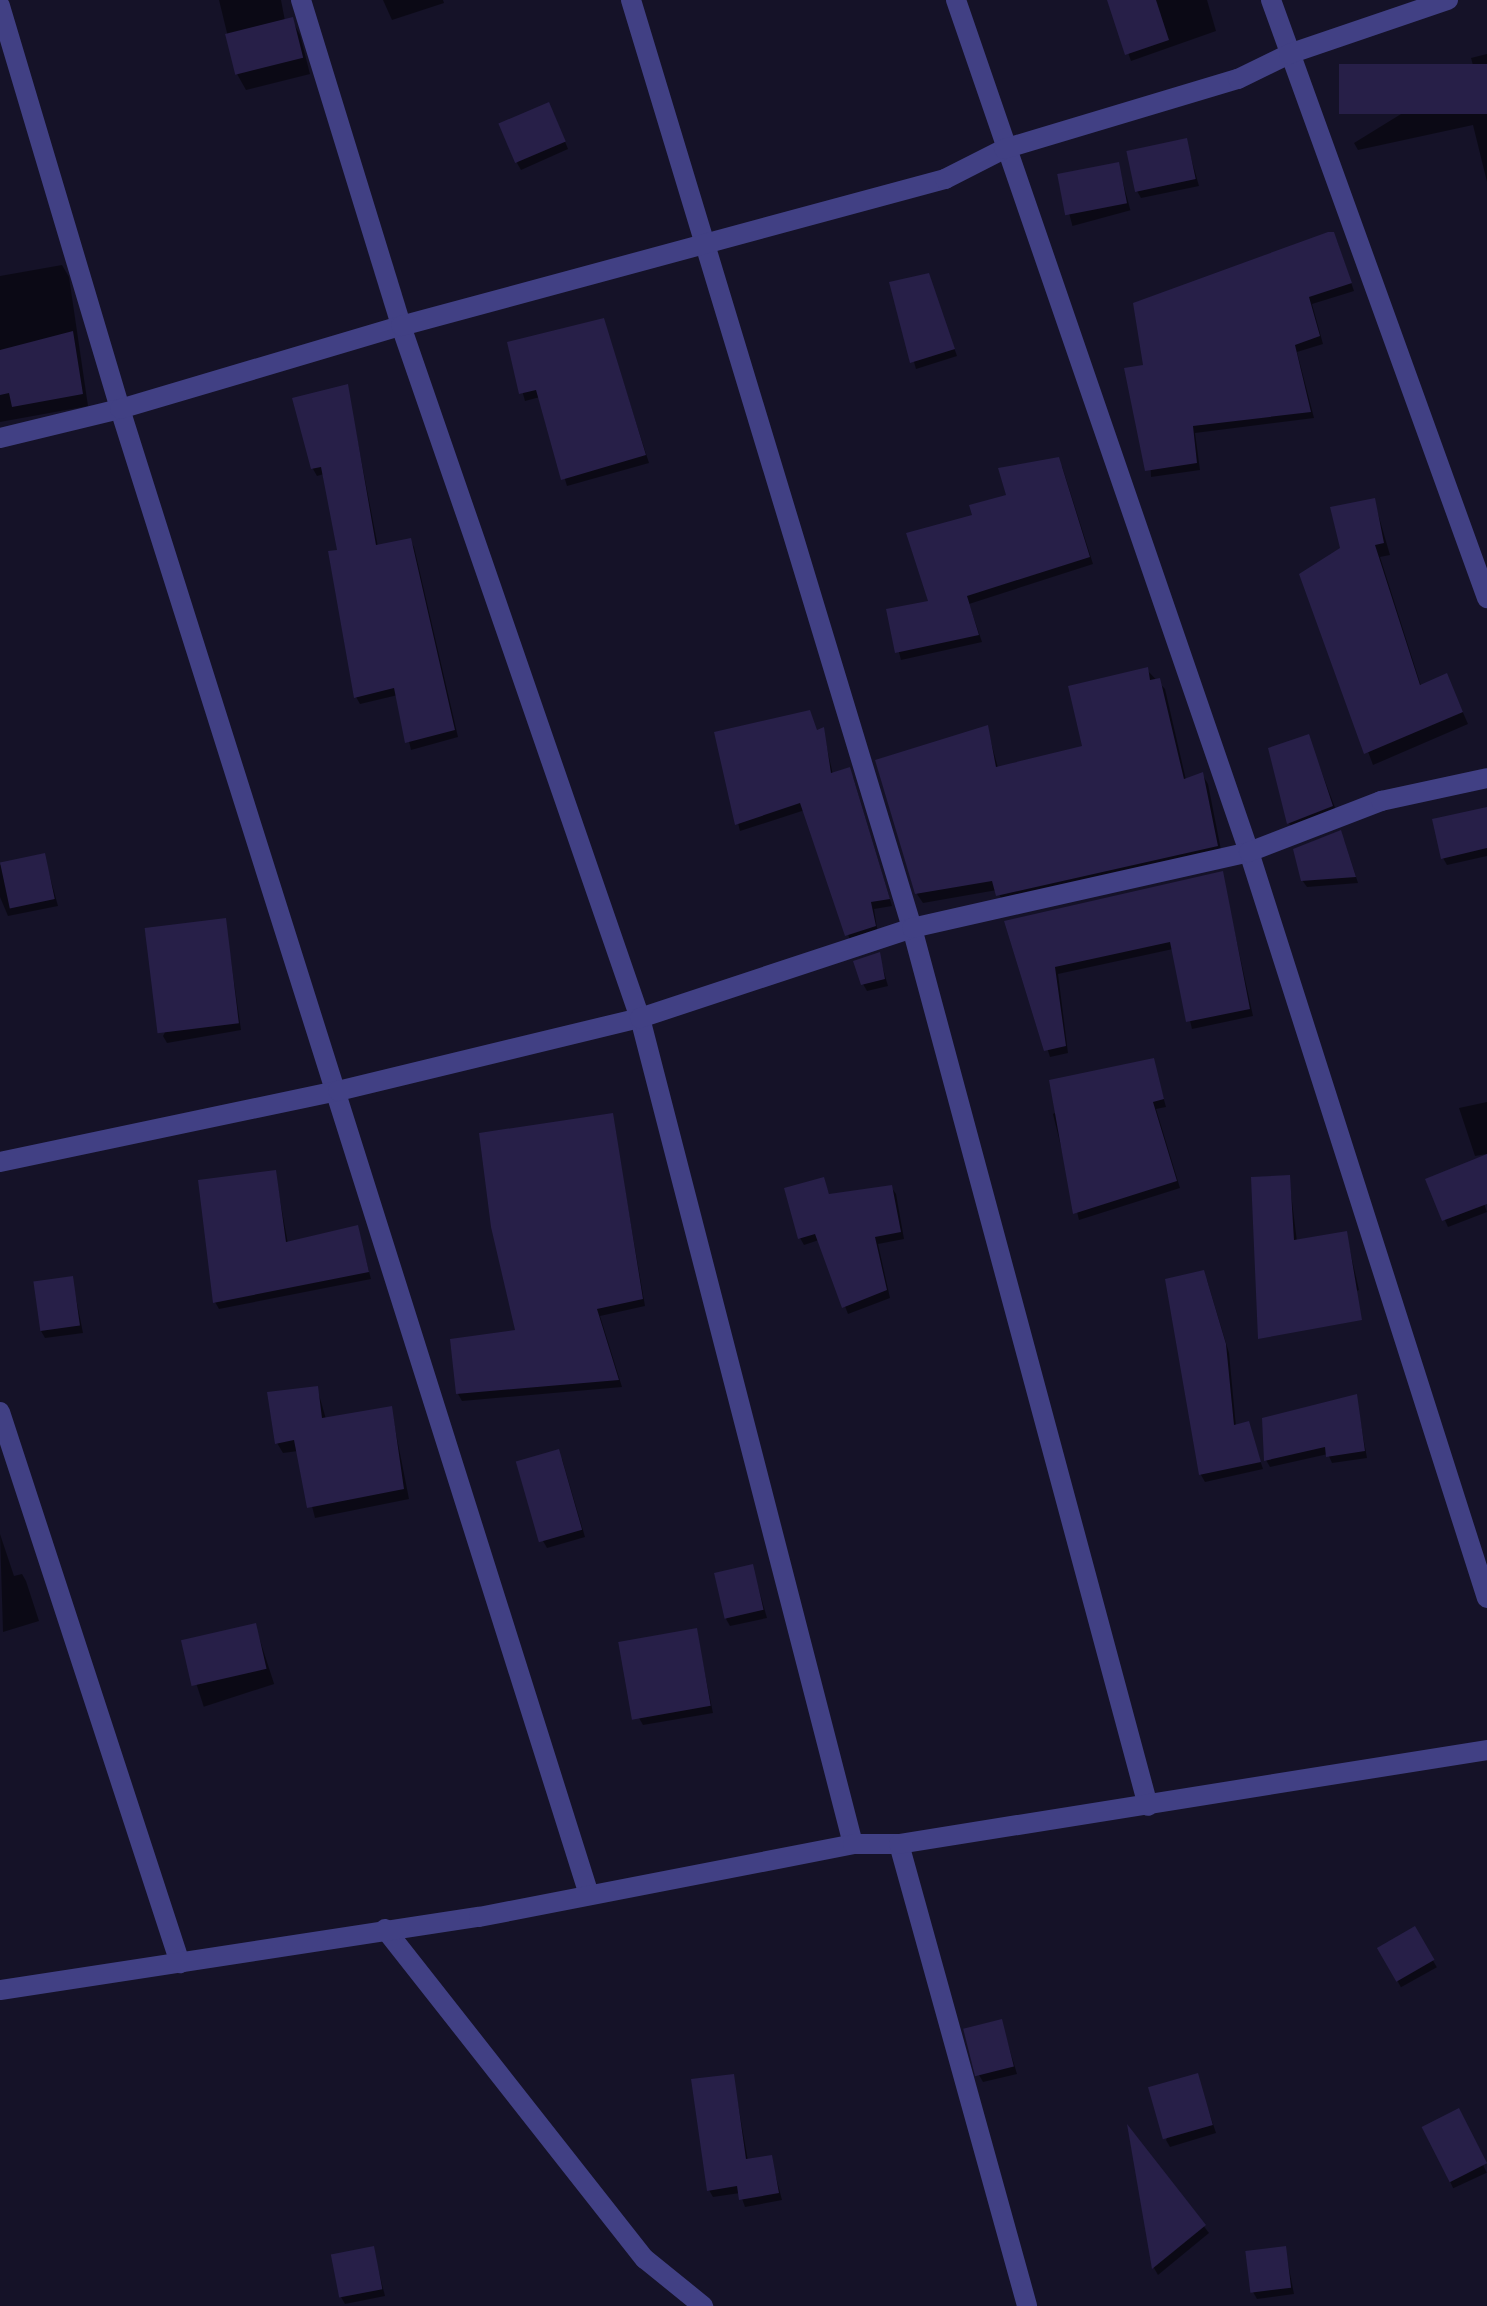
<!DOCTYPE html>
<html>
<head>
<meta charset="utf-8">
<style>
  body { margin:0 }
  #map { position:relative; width:1487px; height:2306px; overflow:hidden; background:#151228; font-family:Lato,sans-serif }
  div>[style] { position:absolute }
  .shadow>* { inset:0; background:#0007; transform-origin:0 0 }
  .building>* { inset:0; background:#271f48; transform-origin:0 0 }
  .street>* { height:20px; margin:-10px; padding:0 10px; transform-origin:10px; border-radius:10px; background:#414084 }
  span { translate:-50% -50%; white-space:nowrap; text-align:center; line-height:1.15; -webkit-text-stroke:8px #151228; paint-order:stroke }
</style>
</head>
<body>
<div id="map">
  <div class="shadow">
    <i style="clip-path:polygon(219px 0,281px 0,285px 21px,292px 20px,300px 35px,310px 74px,246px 90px,237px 74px)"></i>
    <i style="clip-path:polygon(383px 0,443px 0,444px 3px,392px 20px)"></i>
    <i style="clip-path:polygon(1125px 0,1207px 0,1216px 31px,1131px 61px,1111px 5px)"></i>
    <i style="clip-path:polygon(1487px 54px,1487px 182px,1473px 125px,1358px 150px,1354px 143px,1474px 69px,1471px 58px)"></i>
    <i style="clip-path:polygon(553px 112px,568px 149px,521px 170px,517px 163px)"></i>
    <i style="clip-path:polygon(1186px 140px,1199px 186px,1141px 198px,1137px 191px)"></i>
    <i style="left:1118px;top:164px;width:48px;height:60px;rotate:75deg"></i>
    <i style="clip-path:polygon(1337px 241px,1354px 291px,1312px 304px,1323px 344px,1297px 352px,1314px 418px,1195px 433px,1200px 470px,1151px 477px,1146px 366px)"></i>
    <i style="clip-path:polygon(62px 265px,69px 277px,88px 406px,0 422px,0 276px)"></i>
    <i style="clip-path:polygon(928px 275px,957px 356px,916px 369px,892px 284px)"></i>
    <i style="clip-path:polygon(603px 320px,649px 463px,567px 486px,540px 397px,525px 401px,509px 344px)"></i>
    <i style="clip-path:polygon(347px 386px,378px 547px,410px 540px,414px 547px,458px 737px,411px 750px,398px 695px,360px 704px,356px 697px,340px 551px,324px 474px,317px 476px,313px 469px,295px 400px)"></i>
    <i style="clip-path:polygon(1062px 466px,1093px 564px,969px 604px,982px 642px,901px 660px,888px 611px,930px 602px,1008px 497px)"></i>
    <i style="clip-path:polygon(1374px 500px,1390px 555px,1380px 557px,1421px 686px,1447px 676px,1468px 724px,1373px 765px,1302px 575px,1342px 549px)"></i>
    <i style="clip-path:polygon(1147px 670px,1165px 689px,1186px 780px,1202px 774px,1208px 784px,1222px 855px,1004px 904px,997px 890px,923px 903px,917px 894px,987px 727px,998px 768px,1084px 747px)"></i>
    <i style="clip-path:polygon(823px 730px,833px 775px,853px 777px,892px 906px,874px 909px,878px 934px,851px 943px,805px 810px,740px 831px,716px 734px)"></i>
    <i style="clip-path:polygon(1308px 736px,1340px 821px,1297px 838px,1289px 823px)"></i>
    <i style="clip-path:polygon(1487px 809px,1487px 856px,1447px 865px,1443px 858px)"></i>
    <i style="clip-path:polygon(1344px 840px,1358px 883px,1307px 887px,1302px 880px)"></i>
    <i style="clip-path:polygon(44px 855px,58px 906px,8px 916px,0 897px,0 865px)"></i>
    <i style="clip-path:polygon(1222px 874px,1253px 1016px,1192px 1029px,1173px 949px,1058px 974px,1068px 1053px,1050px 1057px,1006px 922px)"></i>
    <i style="clip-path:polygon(225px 920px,241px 1030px,167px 1043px,163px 1036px)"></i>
    <i style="clip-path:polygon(879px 955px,888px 986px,867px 991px,863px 984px)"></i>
    <i style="clip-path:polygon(1153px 1060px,1166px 1107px,1156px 1109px,1180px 1188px,1079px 1220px,1053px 1114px)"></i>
    <i style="clip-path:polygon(1487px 1102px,1487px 1154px,1475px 1156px,1459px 1108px)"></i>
    <i style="clip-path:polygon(612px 1115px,645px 1306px,600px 1316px,622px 1387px,462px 1401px,458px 1394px,518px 1332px)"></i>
    <i style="clip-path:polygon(1472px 1170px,1487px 1212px,1448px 1227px,1427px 1180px)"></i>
    <i style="clip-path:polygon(275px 1172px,288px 1244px,357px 1227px,371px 1279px,219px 1309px,215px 1302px)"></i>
    <i style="clip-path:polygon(1289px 1177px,1297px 1242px,1346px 1233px,1359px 1290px,1263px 1327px)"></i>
    <i style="clip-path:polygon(823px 1179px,830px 1196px,891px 1187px,896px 1194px,904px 1239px,878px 1244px,890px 1298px,848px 1314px,819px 1240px,804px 1245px,800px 1238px)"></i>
    <i style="clip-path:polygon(72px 1278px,83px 1333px,45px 1338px,41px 1331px)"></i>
    <i style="clip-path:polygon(1167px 1280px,1207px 1280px,1229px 1353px,1236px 1427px,1248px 1424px,1263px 1469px,1205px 1482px,1201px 1475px)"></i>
    <i style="clip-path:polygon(317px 1388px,326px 1419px,391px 1408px,409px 1499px,315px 1518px,298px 1451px,283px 1453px,277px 1443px)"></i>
    <i style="clip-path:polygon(1356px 1397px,1367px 1458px,1332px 1463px,1328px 1454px,1270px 1467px,1266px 1460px)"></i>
    <i style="clip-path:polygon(562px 1459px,585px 1537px,547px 1548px,543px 1541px)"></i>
    <i style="clip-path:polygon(0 1534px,14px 1576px,22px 1574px,26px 1581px,39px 1621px,3px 1632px)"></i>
    <i style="clip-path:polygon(752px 1566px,767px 1618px,730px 1626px,726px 1619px)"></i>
    <i style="left:255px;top:1625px;width:62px;height:74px;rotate:72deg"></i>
    <i style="clip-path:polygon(696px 1631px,713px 1713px,643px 1725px,639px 1718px)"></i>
    <i style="left:1415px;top:1928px;width:45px;height:41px;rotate:61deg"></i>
    <i style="clip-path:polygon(1001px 2021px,1017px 2074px,983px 2082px,979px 2075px)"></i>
    <i style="clip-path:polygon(733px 2076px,748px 2161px,771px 2158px,782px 2200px,745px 2207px,740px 2193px,713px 2197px,709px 2190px)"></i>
    <i style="clip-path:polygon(1197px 2076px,1216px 2133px,1170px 2147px,1166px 2140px)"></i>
    <i style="left:1458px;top:2111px;width:68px;height:37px;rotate:65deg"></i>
    <i style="clip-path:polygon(1130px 2131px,1209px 2233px,1158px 2275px,1154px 2268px)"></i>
    <i style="clip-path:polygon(1285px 2248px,1294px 2294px,1257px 2299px,1253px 2292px)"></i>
    <i style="clip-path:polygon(373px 2249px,385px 2296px,345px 2304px,341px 2297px)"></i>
  </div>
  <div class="building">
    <i style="clip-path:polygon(1107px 0,1156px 0,1169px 40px,1125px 55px)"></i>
    <i style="left:293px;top:17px;width:42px;height:70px;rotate:76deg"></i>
    <i style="left:1487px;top:64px;width:50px;height:148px;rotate:90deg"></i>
    <i style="left:549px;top:102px;width:43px;height:55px;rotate:67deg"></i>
    <i style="left:1187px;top:138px;width:42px;height:62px;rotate:78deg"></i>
    <i style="left:1119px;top:162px;width:42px;height:63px;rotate:79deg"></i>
    <i style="clip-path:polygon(1328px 232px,1334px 232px,1352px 283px,1309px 297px,1320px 336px,1295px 345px,1311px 412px,1193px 426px,1197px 463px,1145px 471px,1124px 368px,1143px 365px,1133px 303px)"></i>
    <i style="clip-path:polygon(929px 273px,955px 349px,910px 363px,889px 282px)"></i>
    <i style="clip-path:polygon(604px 318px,646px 455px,561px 480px,536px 390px,519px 394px,507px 342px)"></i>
    <i style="clip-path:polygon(73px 331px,83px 394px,12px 407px,9px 393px,0 395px,0 350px)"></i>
    <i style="clip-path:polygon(348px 384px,376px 545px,411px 538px,455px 730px,405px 743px,394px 688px,354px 698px,328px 551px,337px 550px,321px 467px,311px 469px,292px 398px)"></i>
    <i style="clip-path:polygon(1059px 457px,1090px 557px,967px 596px,979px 635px,895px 653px,886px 609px,928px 601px,906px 533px,972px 515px,969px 505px,1006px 495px,998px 468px)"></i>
    <i style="clip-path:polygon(1375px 498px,1384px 543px,1375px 545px,1420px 685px,1447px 673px,1463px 712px,1364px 754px,1299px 574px,1340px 548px,1330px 507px)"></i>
    <i style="clip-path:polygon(1148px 667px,1150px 680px,1160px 678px,1184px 779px,1203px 772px,1218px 846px,996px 896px,992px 881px,915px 894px,875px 760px,988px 725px,996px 767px,1082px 746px,1068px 686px)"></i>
    <i style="clip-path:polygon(810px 710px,817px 730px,824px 727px,831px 773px,850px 767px,890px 899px,871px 902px,876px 926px,845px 936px,800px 803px,735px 825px,714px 732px)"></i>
    <i style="clip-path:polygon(1309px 734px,1333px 806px,1287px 824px,1268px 748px)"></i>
    <i style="clip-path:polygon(1487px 807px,1487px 848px,1441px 859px,1432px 819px)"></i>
    <i style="clip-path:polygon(1341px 830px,1356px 877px,1301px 881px,1293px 849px)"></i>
    <i style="left:45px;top:853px;width:47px;height:46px;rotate:78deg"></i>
    <i style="clip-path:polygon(1223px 871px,1250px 1009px,1186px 1022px,1170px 942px,1055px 967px,1066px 1046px,1044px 1051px,1004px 921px)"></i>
    <i style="left:226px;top:918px;width:106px;height:82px;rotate:83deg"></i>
    <i style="clip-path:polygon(880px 952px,885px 979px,861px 985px,853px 961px)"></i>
    <i style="clip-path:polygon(1154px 1058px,1164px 1099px,1153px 1102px,1177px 1181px,1073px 1214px,1049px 1080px)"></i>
    <i style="clip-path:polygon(613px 1113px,643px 1299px,597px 1309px,619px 1380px,456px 1394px,450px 1339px,515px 1330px,491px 1227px,479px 1133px)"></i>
    <i style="clip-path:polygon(1487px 1154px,1487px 1204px,1442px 1221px,1425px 1179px)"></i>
    <i style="clip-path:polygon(276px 1170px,286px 1242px,358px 1225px,369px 1272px,213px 1303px,198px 1180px)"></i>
    <i style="clip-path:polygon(1290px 1175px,1294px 1240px,1347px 1231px,1362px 1320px,1258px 1339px,1251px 1177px)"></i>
    <i style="clip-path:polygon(824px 1177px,829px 1194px,892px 1185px,901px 1232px,875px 1237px,887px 1290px,842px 1308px,815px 1234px,798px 1239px,784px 1188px)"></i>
    <i style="clip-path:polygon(1204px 1270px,1226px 1344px,1234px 1425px,1249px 1421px,1261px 1462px,1199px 1475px,1165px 1279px)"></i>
    <i style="left:73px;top:1276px;width:50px;height:40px;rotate:82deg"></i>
    <i style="clip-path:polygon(318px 1386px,322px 1418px,392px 1406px,404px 1489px,307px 1508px,294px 1440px,275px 1444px,267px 1392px)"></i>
    <i style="clip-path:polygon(1357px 1394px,1365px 1451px,1326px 1457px,1325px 1447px,1264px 1461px,1262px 1418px)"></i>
    <i style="left:559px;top:1449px;width:84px;height:45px;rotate:74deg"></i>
    <i style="left:753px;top:1564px;width:47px;height:40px;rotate:77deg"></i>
    <i style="left:256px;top:1623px;width:47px;height:77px;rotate:77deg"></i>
    <i style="left:697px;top:1628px;width:79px;height:80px;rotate:80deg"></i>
    <i style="left:1415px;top:1926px;width:39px;height:44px;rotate:60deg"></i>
    <i style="left:1002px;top:2019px;width:49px;height:40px;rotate:76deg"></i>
    <i style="left:1198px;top:2073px;width:54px;height:52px;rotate:74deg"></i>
    <i style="clip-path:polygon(734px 2074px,746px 2159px,772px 2155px,779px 2193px,739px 2200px,737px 2186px,707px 2191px,691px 2079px)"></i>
    <i style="left:1459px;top:2108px;width:62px;height:42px;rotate:63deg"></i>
    <i style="clip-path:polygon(1127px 2124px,1206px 2225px,1152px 2269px)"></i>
    <i style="left:374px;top:2246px;width:44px;height:44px;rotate:79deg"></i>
    <i style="left:1286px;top:2246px;width:42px;height:41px;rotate:83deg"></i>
  </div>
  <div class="street">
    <i style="left:301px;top:0;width:341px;rotate:72.9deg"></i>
    <i style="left:401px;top:326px;width:732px;rotate:70.95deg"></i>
    <i style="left:640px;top:1018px;width:853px;rotate:75.54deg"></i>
    <i style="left:631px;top:0;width:970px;rotate:73.15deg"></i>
    <i style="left:912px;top:928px;width:909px;rotate:74.95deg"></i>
    <i style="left:956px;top:0;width:901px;rotate:71.02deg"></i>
    <i style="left:1249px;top:852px;width:783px;rotate:72.31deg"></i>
    <i style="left:1271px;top:0;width:636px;rotate:70.14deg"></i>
    <i style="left:0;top:6px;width:420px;rotate:73.4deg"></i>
    <i style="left:120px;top:409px;width:1558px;rotate:72.48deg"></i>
    <i style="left:0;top:438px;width:123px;rotate:-13.6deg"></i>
    <i style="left:120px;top:409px;width:293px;rotate:-16.5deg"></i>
    <i style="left:401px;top:326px;width:564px;rotate:-15.12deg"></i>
    <i style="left:945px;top:179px;width:66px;rotate:-27deg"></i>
    <i style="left:1004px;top:149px;width:244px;rotate:-16.7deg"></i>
    <i style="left:1238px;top:79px;width:57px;rotate:-26.1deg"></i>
    <i style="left:1289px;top:54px;width:168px;rotate:-18.8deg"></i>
    <i style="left:0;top:1162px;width:345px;rotate:-11.9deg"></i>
    <i style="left:338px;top:1091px;width:311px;rotate:-13.6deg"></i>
    <i style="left:640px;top:1018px;width:287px;rotate:-18.3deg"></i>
    <i style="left:912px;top:928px;width:345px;rotate:-12.7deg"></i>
    <i style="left:1249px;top:852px;width:142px;rotate:-21.1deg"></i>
    <i style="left:1381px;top:801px;width:108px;rotate:-12.2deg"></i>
    <i style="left:0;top:1412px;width:580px;rotate:71.91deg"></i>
    <i style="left:899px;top:1844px;width:479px;rotate:74.5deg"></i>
    <i style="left:385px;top:1929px;width:420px;rotate:51.8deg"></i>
    <i style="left:645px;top:2259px;width:75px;rotate:39deg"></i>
    <i style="left:0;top:1990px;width:485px;rotate:-8.7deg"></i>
    <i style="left:479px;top:1917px;width:381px;rotate:-11deg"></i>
    <i style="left:853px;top:1844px;width:46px"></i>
    <i style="left:899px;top:1844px;width:595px;rotate:-9.08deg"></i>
  </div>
</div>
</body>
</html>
